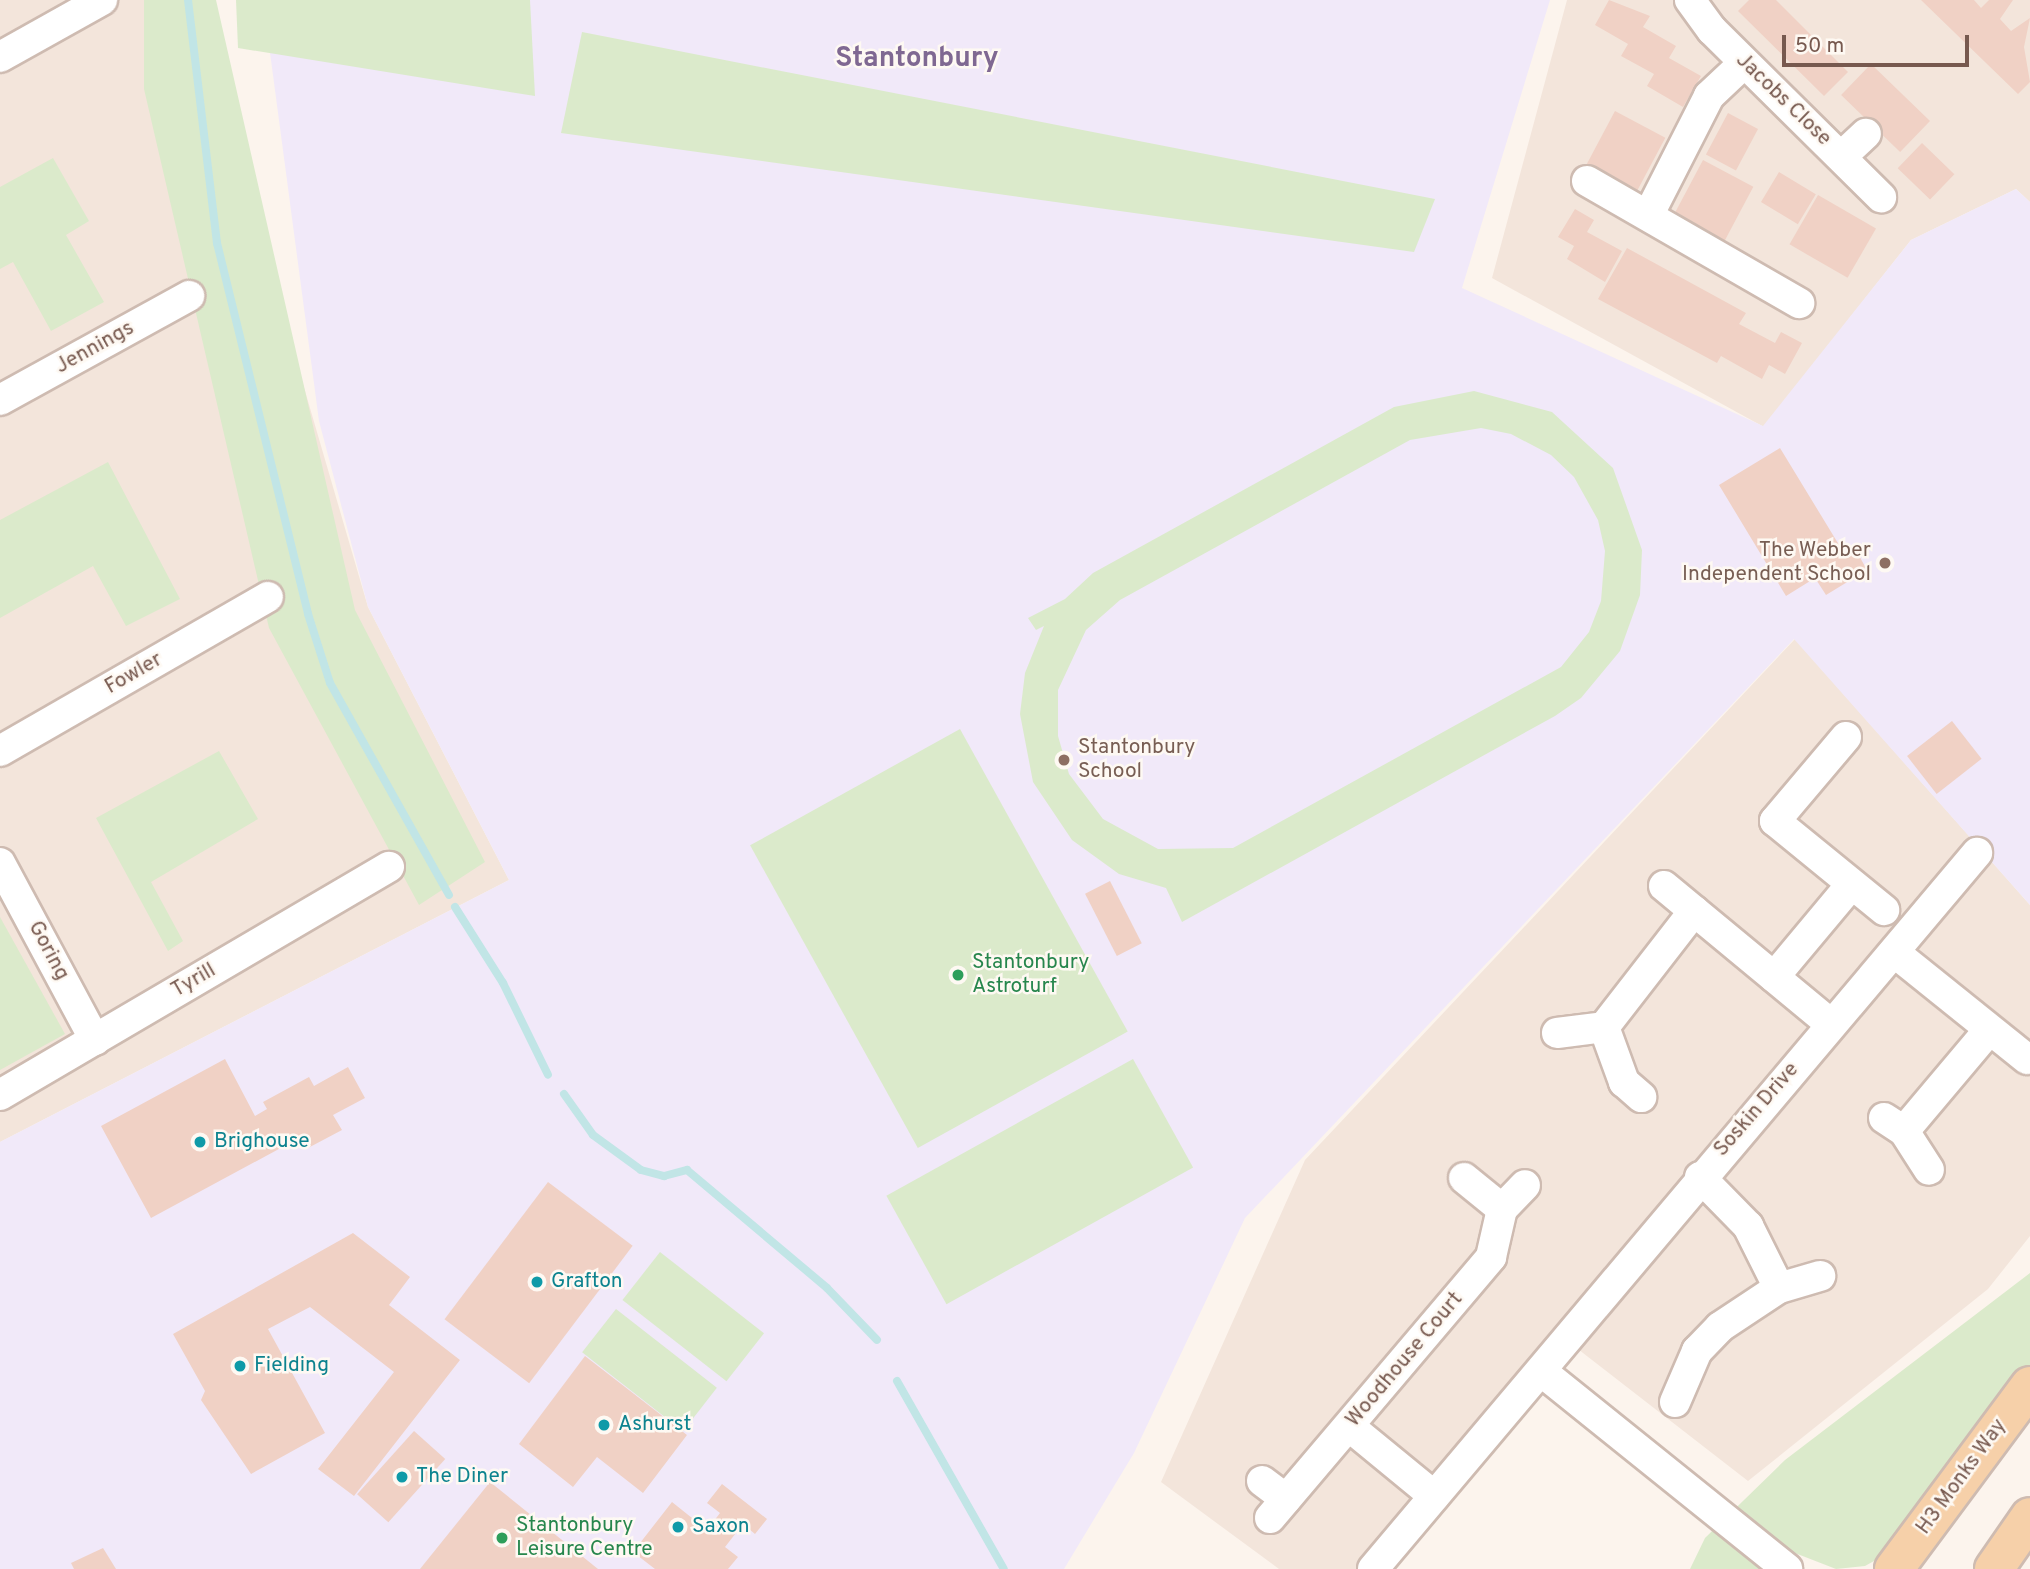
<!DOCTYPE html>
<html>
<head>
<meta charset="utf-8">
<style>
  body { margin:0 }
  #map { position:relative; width:2030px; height:1569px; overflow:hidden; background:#fcf4ed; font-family:Overpass,sans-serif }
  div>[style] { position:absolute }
  .residential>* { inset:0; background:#f3e5db }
  .education>* { inset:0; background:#f1e9f9 }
  .green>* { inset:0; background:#dbeacb; transform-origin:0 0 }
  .stream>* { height:8px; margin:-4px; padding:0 4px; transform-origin:4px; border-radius:4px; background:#c1e5e6 }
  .building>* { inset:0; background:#f0d1c5; transform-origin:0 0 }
  .roads { filter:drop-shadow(2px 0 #cebbb1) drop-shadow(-2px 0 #cebbb1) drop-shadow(0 2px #cebbb1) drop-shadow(0 -2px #cebbb1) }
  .street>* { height:30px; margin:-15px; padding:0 15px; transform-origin:15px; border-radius:15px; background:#fff }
  .primary>* { height:38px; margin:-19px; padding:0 19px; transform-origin:19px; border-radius:19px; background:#f6d0a9 }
  .dots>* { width:19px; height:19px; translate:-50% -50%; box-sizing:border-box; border:4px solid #fef9f3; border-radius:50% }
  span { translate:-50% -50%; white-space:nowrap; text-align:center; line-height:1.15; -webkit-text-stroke:5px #fef9f3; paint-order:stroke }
  .street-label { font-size:21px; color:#77594f }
  .education-label { font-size:21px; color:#785e54 }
  .right { translate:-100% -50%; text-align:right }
  .left { translate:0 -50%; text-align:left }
  .leisure-label { font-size:21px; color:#27864d }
  .culture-label { font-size:21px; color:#0d838f }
  .district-label { font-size:28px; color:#7f6892; font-weight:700 }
  .scale { position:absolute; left:1782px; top:35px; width:187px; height:32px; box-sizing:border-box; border:4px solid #77594f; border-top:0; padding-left:9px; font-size:21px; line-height:24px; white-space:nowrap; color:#77594f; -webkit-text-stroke:5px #fef9f3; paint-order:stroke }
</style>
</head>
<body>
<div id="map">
  <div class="residential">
    <i style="clip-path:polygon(0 0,191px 0,368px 607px,509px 880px,0 1142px)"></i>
    <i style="clip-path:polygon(1567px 0,2030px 0,2030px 202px,2016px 189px,1911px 240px,1764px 427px,1492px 278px)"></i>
    <i style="clip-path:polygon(1795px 639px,2030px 905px,2030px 1236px,1988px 1289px,1748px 1481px,1574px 1346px,1384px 1569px,1279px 1569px,1161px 1482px,1305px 1160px)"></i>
  </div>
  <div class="education">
    <i style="clip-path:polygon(263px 0,1550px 0,1462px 288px,1763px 426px,1911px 240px,2016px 189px,2030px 202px,2030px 905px,1794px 639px,1245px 1218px,1134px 1453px,1064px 1569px,0 1569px,0 1142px,509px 880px,368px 607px,319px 421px)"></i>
  </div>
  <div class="green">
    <i style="clip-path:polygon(144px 0,216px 0,355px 610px,485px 862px,419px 905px,269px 628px,144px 89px)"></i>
    <i style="clip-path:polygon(236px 0,530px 0,535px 96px,238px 48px)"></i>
    <i style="clip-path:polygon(582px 32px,1435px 199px,1414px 252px,561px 133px)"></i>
    <i style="clip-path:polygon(53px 158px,89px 221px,66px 235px,104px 302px,51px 331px,13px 262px,0 269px,0 187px)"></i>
    <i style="clip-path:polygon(evenodd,1474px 391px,1552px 412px,1613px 468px,1642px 550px,1640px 595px,1620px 651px,1581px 698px,1555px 716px,1182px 922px,1166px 888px,1119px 874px,1072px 840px,1033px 782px,1020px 714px,1025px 673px,1044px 626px,1036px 630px,1028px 618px,1065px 599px,1093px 573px,1394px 407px,1474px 391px,1481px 428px,1511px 434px,1551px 455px,1574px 477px,1598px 520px,1605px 551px,1601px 601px,1589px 632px,1561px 667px,1233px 848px,1158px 849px,1103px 819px,1069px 774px,1058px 736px,1058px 690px,1086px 630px,1120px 600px,1410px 440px,1481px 428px)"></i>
    <i style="clip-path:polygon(108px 462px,180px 599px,126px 626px,93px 566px,0 618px,0 520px)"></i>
    <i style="left:960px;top:729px;width:346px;height:240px;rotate:61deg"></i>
    <i style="clip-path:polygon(219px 751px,258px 819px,151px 882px,183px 941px,168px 951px,96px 818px)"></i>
    <i style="clip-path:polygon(0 917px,65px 1034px,0 1070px)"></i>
    <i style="left:1133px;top:1059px;width:124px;height:282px;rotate:61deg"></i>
    <i style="left:660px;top:1252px;width:132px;height:61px;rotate:38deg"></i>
    <i style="clip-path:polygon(2030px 1273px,2030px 1376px,1892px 1551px,1865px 1566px,1836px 1569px,1782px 1548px,1764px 1569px,1690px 1569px,1705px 1538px,1785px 1460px)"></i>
    <i style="left:616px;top:1309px;width:128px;height:55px;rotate:38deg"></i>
  </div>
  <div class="stream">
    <i style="left:188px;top:0;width:245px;rotate:83.2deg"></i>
    <i style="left:217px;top:243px;width:382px;rotate:76.2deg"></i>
    <i style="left:308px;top:614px;width:72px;rotate:72.3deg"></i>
    <i style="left:330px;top:683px;width:243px;rotate:60.7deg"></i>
    <i style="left:455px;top:907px;width:90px;rotate:57.7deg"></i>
    <i style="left:503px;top:983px;width:102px;rotate:63.9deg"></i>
    <i style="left:564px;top:1094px;width:50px;rotate:54.7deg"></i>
    <i style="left:593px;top:1135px;width:59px;rotate:36.1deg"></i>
    <i style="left:641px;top:1170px;width:24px;rotate:15deg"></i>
    <i style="left:664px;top:1176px;width:24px;rotate:-15deg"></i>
    <i style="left:687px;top:1170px;width:183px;rotate:40.1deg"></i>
    <i style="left:827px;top:1288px;width:72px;rotate:46.1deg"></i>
    <i style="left:897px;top:1381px;width:216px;rotate:60.4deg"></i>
  </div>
  <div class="building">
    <i style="clip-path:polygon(1609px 0,1650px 16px,1643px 27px,1676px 46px,1669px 58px,1701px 76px,1683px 107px,1647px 86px,1654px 74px,1621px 56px,1628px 44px,1595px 25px)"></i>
    <i style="clip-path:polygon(1749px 0,1776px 0,1848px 72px,1824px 96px,1738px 11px)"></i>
    <i style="clip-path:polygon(1921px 0,1974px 0,1981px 8px,1989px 0,2013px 0,2000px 19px,2011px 31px,2030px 18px,2024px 47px,2030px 82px,2018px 94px)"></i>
    <i style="left:1871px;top:64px;width:82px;height:43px;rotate:44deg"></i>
    <i style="left:1615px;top:111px;width:57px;height:64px;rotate:28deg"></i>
    <i style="left:1728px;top:113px;width:34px;height:47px;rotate:28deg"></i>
    <i style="left:1922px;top:143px;width:45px;height:35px;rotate:44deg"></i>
    <i style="left:1703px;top:160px;width:57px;height:65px;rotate:28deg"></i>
    <i style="left:1779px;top:172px;width:43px;height:35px;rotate:31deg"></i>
    <i style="left:1818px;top:195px;width:67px;height:57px;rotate:30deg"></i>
    <i style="clip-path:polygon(1575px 209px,1594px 220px,1587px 232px,1622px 251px,1605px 282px,1567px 259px,1574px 246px,1558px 237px)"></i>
    <i style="clip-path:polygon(1627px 248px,1746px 313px,1739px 324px,1775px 343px,1781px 332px,1802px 343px,1785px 374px,1769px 365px,1762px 379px,1721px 356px,1717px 363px,1598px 299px)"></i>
    <i style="clip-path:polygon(1780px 448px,1847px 558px,1857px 552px,1867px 570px,1826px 595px,1815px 578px,1786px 596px,1719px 485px)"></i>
    <i style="left:1952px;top:721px;width:48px;height:57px;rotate:52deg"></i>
    <i style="left:1110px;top:881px;width:70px;height:28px;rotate:63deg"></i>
    <i style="clip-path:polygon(225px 1059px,255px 1116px,267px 1109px,263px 1102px,309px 1077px,314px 1086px,348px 1067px,365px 1098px,333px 1115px,342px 1130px,308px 1148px,301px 1137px,151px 1218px,101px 1126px)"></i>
    <i style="left:548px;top:1182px;width:106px;height:172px;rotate:37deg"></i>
    <i style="clip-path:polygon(353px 1233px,410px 1277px,389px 1305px,460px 1360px,354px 1496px,318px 1469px,394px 1372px,310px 1307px,268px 1329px,325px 1433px,251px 1474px,201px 1400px,205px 1391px,173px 1334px)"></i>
    <i style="clip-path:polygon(585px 1356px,687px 1435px,643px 1493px,597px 1457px,573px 1487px,519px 1444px)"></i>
    <i style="left:414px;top:1431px;width:42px;height:85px;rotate:42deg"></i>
    <i style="clip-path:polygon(490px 1482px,598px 1569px,420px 1569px)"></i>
    <i style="clip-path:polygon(722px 1484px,767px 1519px,755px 1534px,743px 1524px,725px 1547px,738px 1557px,728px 1569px,655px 1569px,633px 1552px,672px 1502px,707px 1530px,720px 1513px,707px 1503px)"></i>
    <i style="clip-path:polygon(103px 1548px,116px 1569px,74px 1569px,71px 1563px)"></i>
  </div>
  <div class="roads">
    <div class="street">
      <i style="left:1690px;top:0;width:37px;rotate:54deg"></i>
      <i style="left:1712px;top:30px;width:238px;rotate:44.7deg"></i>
      <i style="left:0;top:57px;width:117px;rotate:-29.2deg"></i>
      <i style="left:1841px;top:157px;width:34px;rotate:-43deg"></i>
      <i style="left:1587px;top:181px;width:245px;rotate:29.9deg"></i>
      <i style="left:1649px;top:214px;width:132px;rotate:-63deg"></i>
      <i style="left:1709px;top:96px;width:48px;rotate:-43.3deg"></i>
      <i style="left:0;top:400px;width:216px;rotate:-28.8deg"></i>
      <i style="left:1846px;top:737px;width:110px;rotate:130.2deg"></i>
      <i style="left:1775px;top:821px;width:141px;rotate:39.2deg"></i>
      <i style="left:0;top:751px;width:309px;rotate:-29.9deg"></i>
      <i style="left:0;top:863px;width:201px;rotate:61.8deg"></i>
      <i style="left:1664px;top:886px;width:217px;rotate:39.6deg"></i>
      <i style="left:1894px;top:952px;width:171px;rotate:38.8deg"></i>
      <i style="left:1774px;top:977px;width:120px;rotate:-50.1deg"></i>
      <i style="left:1604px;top:1027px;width:147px;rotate:-52.2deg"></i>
      <i style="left:1557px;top:1033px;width:47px;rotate:-7.3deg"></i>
      <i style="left:1604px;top:1027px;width:59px;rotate:70deg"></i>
      <i style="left:1624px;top:1082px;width:23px;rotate:41deg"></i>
      <i style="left:0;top:1095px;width:451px;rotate:-30.4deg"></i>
      <i style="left:1884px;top:1118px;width:24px;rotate:33deg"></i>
      <i style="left:1904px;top:1131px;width:46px;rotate:57.3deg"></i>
      <i style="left:1904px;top:1131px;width:132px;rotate:-49.9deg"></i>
      <i style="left:1700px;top:1177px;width:69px;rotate:45.6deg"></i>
      <i style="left:1748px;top:1226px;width:69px;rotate:63.4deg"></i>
      <i style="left:1464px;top:1178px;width:49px;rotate:39.2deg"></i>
      <i style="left:1541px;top:1371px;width:316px;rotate:38.8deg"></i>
      <i style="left:1675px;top:1402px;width:56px;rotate:-66.7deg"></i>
      <i style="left:1697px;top:1351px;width:33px;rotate:-46deg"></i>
      <i style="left:1720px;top:1327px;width:71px;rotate:-33.5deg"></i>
      <i style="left:1779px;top:1288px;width:43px;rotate:-16.3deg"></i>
      <i style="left:1350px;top:1427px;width:109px;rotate:39.4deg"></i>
      <i style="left:1262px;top:1481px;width:30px;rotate:37deg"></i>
      <i style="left:1270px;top:1518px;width:342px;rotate:-49.7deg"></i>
      <i style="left:1491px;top:1257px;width:49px;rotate:-77.1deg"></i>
      <i style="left:1502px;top:1209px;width:33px;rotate:-46deg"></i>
      <i style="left:1373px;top:1569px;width:937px;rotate:-49.85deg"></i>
    </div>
    <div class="primary">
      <i style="left:1894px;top:1569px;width:228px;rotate:-53.4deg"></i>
      <i style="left:1994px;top:1569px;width:63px;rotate:-55.3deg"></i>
    </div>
  </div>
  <div class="dots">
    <i style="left:1885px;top:563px;background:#8d6e63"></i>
    <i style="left:1064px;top:760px;background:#8d6e63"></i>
    <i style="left:958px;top:975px;background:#2e9e5b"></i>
    <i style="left:200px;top:1142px;background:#0f9aa8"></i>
    <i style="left:537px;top:1282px;background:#0f9aa8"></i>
    <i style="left:240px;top:1366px;background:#0f9aa8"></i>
    <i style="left:604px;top:1425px;background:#0f9aa8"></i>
    <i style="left:402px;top:1477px;background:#0f9aa8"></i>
    <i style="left:678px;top:1527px;background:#0f9aa8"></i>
    <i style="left:502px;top:1538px;background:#2e9e5b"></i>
  </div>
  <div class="street-label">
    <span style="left:1783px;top:100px;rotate:44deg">Jacobs Close</span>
    <span style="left:95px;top:348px;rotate:-29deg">Jennings</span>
    <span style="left:134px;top:674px;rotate:-30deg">Fowler</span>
    <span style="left:48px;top:951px;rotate:62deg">Goring</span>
    <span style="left:194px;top:981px;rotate:-30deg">Tyrill</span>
    <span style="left:1757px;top:1110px;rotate:-49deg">Soskin Drive</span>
    <span style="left:1405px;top:1360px;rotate:-50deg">Woodhouse Court</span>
    <span style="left:1962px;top:1477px;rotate:-54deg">H3 Monks Way</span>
  </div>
  <div class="education-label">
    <span class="right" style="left:1871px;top:563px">The Webber<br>Independent School</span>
    <span class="left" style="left:1078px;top:760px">Stantonbury<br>School</span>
  </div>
  <div class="leisure-label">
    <span class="left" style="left:972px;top:975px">Stantonbury<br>Astroturf</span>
    <span class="left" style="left:516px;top:1538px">Stantonbury<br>Leisure Centre</span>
  </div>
  <div class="culture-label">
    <span class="left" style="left:214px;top:1142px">Brighouse</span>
    <span class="left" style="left:551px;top:1282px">Grafton</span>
    <span class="left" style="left:254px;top:1366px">Fielding</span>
    <span class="left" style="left:618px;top:1425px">Ashurst</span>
    <span class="left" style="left:416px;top:1477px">The Diner</span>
    <span class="left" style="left:692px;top:1527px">Saxon</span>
  </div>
  <div class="district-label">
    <span style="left:917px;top:59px">Stantonbury</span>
  </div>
  <div class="scale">50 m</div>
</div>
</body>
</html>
